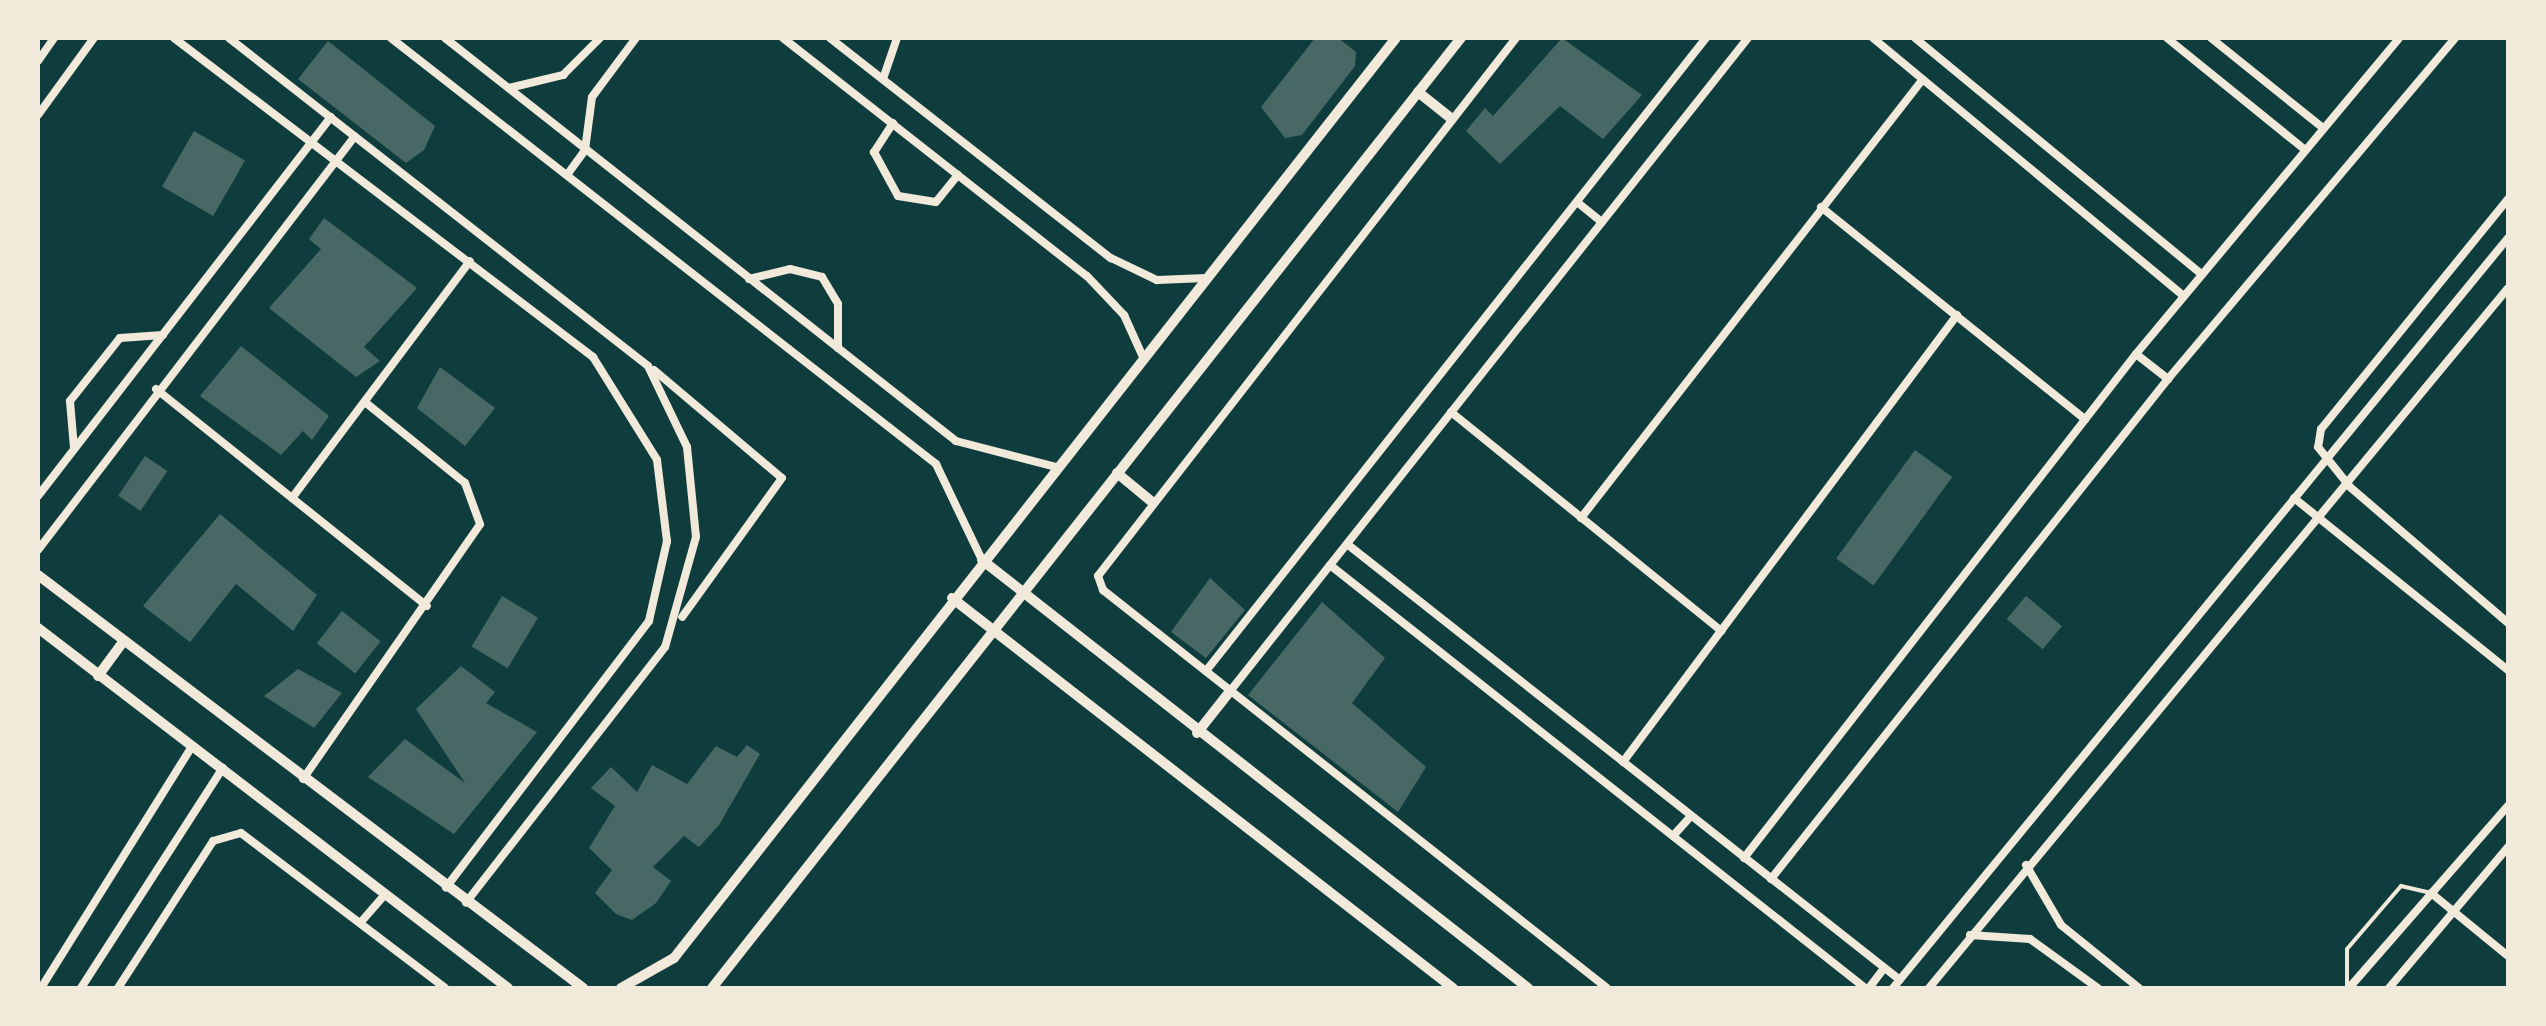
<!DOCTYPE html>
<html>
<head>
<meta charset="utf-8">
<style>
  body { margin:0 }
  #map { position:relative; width:2546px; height:1026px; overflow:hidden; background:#0f3d3e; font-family:"Roboto Condensed",sans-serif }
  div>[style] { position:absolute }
  .building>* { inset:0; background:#486865; transform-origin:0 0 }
  .service>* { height:4px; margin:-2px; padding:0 2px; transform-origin:2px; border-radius:2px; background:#f1e9da }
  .minor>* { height:8px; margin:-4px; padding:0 4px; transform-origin:4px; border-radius:4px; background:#f1e9da }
  .tertiary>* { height:10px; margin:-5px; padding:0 5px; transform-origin:5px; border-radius:5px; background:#f1e9da }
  span { translate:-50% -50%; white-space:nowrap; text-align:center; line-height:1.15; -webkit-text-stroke:8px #f1e9da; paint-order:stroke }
  .frame { position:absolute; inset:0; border:40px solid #f1e9da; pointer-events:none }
</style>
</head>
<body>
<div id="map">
  <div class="building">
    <i style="clip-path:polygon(1315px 38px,1338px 38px,1356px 52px,1355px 66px,1302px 135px,1285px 138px,1261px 107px)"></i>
    <i style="clip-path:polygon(1562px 38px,1642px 95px,1603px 139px,1560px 106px,1500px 164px,1466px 131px,1485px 108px,1493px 116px)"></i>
    <i style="clip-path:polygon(328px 41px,435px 126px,424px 150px,406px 163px,298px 79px)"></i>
    <i style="left:194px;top:131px;width:59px;height:64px;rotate:30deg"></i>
    <i style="clip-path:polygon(324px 218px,417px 288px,364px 347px,380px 361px,356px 377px,269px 308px,321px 249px,309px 239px)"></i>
    <i style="clip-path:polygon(241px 346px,329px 416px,312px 440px,303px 431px,281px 455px,200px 396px)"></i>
    <i style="clip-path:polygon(440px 367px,495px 408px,465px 446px,417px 408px)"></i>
    <i style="left:1915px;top:450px;width:46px;height:134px;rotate:36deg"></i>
    <i style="left:145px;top:456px;width:27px;height:48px;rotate:34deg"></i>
    <i style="clip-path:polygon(220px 514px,317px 595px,293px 631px,236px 584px,190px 642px,143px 606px)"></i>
    <i style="clip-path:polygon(1210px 578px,1245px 610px,1206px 658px,1171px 632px)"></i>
    <i style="left:502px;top:596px;width:42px;height:59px;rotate:31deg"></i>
    <i style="left:2026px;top:596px;width:47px;height:30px;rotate:40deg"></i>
    <i style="clip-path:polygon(1322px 602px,1385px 658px,1352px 703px,1426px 767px,1398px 812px,1248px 695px)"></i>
    <i style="left:342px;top:611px;width:49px;height:41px;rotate:38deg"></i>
    <i style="clip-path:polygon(461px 666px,495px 692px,486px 703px,537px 732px,454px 834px,368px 777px,405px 739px,465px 783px,416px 709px)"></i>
    <i style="clip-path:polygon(298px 669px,342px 693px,314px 728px,264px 696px)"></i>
    <i style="clip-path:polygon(747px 745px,760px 754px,719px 825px,699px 847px,684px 836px,653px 867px,671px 881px,656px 903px,632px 920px,616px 914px,595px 893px,612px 870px,589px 848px,615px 806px,591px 788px,611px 767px,637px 792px,652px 765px,687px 784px,716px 746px,737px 757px)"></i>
  </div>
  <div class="service">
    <i style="left:2347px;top:988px;width:39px;rotate:-90deg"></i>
    <i style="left:2347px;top:949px;width:83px;rotate:-49.4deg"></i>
    <i style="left:2401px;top:886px;width:31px;rotate:13deg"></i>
  </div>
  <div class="minor">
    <i style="left:174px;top:38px;width:527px;rotate:37.28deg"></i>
    <i style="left:593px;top:357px;width:121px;rotate:58.1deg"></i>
    <i style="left:657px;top:460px;width:82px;rotate:83deg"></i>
    <i style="left:667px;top:541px;width:82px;rotate:102.7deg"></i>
    <i style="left:649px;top:621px;width:335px;rotate:127.3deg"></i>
    <i style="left:229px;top:38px;width:532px;rotate:38.05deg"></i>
    <i style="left:648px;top:366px;width:90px;rotate:64.3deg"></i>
    <i style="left:687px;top:447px;width:90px;rotate:84.3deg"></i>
    <i style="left:696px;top:537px;width:114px;rotate:105.7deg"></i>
    <i style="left:665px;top:647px;width:324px;rotate:127.9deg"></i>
    <i style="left:391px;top:38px;width:692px;rotate:38.01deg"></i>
    <i style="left:936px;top:464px;width:106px;rotate:64.4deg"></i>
    <i style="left:445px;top:38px;width:651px;rotate:38.26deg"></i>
    <i style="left:956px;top:441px;width:103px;rotate:14.6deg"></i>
    <i style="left:783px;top:38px;width:386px;rotate:38.1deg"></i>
    <i style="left:1087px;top:276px;width:54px;rotate:46.5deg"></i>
    <i style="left:1124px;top:315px;width:46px;rotate:65.7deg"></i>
    <i style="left:830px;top:38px;width:357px;rotate:38.1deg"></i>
    <i style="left:1111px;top:258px;width:51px;rotate:25.6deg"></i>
    <i style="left:1157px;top:280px;width:49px;rotate:-2.3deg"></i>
    <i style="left:1516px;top:38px;width:681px;rotate:127.85deg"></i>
    <i style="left:1098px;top:576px;width:15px;rotate:70deg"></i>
    <i style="left:1103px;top:590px;width:642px;rotate:38.3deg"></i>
    <i style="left:1873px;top:38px;width:404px;rotate:39.7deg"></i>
    <i style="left:1915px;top:38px;width:371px;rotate:39.5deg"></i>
    <i style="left:2167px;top:38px;width:176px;rotate:39deg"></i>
    <i style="left:2211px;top:38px;width:144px;rotate:38.8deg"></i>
    <i style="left:38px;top:61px;width:28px;rotate:-55deg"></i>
    <i style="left:883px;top:79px;width:43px;rotate:-71.1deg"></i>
    <i style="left:509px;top:88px;width:56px;rotate:-13.5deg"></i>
    <i style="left:563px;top:75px;width:52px;rotate:-45deg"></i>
    <i style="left:38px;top:115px;width:95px;rotate:-54deg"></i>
    <i style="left:893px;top:123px;width:35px;rotate:123deg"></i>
    <i style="left:874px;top:152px;width:50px;rotate:61.4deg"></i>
    <i style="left:898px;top:196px;width:38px;rotate:9deg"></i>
    <i style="left:936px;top:202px;width:35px;rotate:-51deg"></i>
    <i style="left:567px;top:175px;width:31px;rotate:-54deg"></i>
    <i style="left:585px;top:150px;width:53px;rotate:-82.5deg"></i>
    <i style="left:592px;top:97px;width:74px;rotate:-53.3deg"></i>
    <i style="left:2508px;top:199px;width:296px;rotate:129.1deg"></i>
    <i style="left:2321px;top:429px;width:18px;rotate:99deg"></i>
    <i style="left:2318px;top:447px;width:51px;rotate:51.3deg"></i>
    <i style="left:2350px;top:487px;width:208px;rotate:40.7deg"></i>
    <i style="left:1577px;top:202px;width:32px;rotate:39deg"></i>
    <i style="left:1821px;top:207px;width:339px;rotate:38.8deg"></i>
    <i style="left:749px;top:279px;width:42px;rotate:-13.7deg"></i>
    <i style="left:790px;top:269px;width:33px;rotate:14deg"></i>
    <i style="left:822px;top:277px;width:31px;rotate:59deg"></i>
    <i style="left:838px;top:304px;width:44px;rotate:90deg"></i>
    <i style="left:2136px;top:354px;width:41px;rotate:38deg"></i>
    <i style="left:654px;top:370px;width:167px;rotate:40.2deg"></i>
    <i style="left:782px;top:478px;width:171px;rotate:125.7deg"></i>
    <i style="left:156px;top:389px;width:347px;rotate:38.7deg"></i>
    <i style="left:1451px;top:412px;width:348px;rotate:39deg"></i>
    <i style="left:74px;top:448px;width:47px;rotate:-94.9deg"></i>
    <i style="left:70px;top:401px;width:80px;rotate:-51.6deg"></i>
    <i style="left:120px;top:338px;width:43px;rotate:-4deg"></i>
    <i style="left:38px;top:496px;width:479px;rotate:-52.3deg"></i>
    <i style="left:292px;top:498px;width:296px;rotate:-53.1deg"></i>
    <i style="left:2294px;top:498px;width:275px;rotate:38.8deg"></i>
    <i style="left:1581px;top:518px;width:556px;rotate:-52.08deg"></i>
    <i style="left:1347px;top:544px;width:704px;rotate:38.25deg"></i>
    <i style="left:38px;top:550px;width:521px;rotate:-52.56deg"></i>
    <i style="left:1330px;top:565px;width:682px;rotate:38.33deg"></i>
    <i style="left:1206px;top:671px;width:807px;rotate:-51.7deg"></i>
    <i style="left:1231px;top:690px;width:832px;rotate:-51.59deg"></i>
    <i style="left:1623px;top:762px;width:558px;rotate:-53.23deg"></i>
    <i style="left:303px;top:779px;width:310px;rotate:-55.2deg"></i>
    <i style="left:480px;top:524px;width:44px;rotate:-110.1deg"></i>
    <i style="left:465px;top:483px;width:129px;rotate:-141deg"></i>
    <i style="left:1673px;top:836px;width:27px;rotate:-48deg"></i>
    <i style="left:1744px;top:858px;width:638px;rotate:-52.13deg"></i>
    <i style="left:2136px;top:354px;width:411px;rotate:-50.2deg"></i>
    <i style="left:2026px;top:865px;width:69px;rotate:59.7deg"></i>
    <i style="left:2061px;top:925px;width:100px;rotate:38.9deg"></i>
    <i style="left:1771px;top:879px;width:638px;rotate:-51.55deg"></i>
    <i style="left:2168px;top:379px;width:446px;rotate:-49.9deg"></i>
    <i style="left:2431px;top:893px;width:99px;rotate:39.3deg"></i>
    <i style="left:361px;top:922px;width:37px;rotate:-49deg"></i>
    <i style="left:1970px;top:935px;width:60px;rotate:3.8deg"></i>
    <i style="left:2030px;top:939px;width:84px;rotate:35.8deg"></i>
    <i style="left:41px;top:988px;width:285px;rotate:-58deg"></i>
    <i style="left:81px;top:988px;width:262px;rotate:-57.2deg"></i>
    <i style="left:118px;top:988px;width:175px;rotate:-57.1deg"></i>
    <i style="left:213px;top:841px;width:29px;rotate:-16deg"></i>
    <i style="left:241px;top:833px;width:256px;rotate:37.2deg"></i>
    <i style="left:1869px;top:988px;width:25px;rotate:-53deg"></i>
    <i style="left:1893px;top:988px;width:970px;rotate:-50.65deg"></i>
    <i style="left:1929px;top:988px;width:908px;rotate:-50.4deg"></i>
    <i style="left:2349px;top:988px;width:242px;rotate:-48.9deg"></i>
    <i style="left:2389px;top:988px;width:185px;rotate:-49.8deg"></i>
  </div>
  <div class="tertiary">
    <i style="left:1418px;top:92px;width:43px;rotate:38.5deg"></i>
    <i style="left:1117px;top:473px;width:45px;rotate:39.6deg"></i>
    <i style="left:982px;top:560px;width:694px;rotate:38.09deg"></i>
    <i style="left:38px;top:575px;width:684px;rotate:37.15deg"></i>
    <i style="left:952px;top:598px;width:635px;rotate:37.9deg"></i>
    <i style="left:38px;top:628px;width:592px;rotate:37.45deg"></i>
    <i style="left:98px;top:676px;width:42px;rotate:-53.7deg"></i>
    <i style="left:1197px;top:733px;width:55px;rotate:-51.7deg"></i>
    <i style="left:621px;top:988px;width:61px;rotate:-29.5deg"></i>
    <i style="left:674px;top:958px;width:1169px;rotate:-51.88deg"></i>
    <i style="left:712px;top:988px;width:1210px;rotate:-51.75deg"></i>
  </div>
  <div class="frame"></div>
</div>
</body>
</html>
